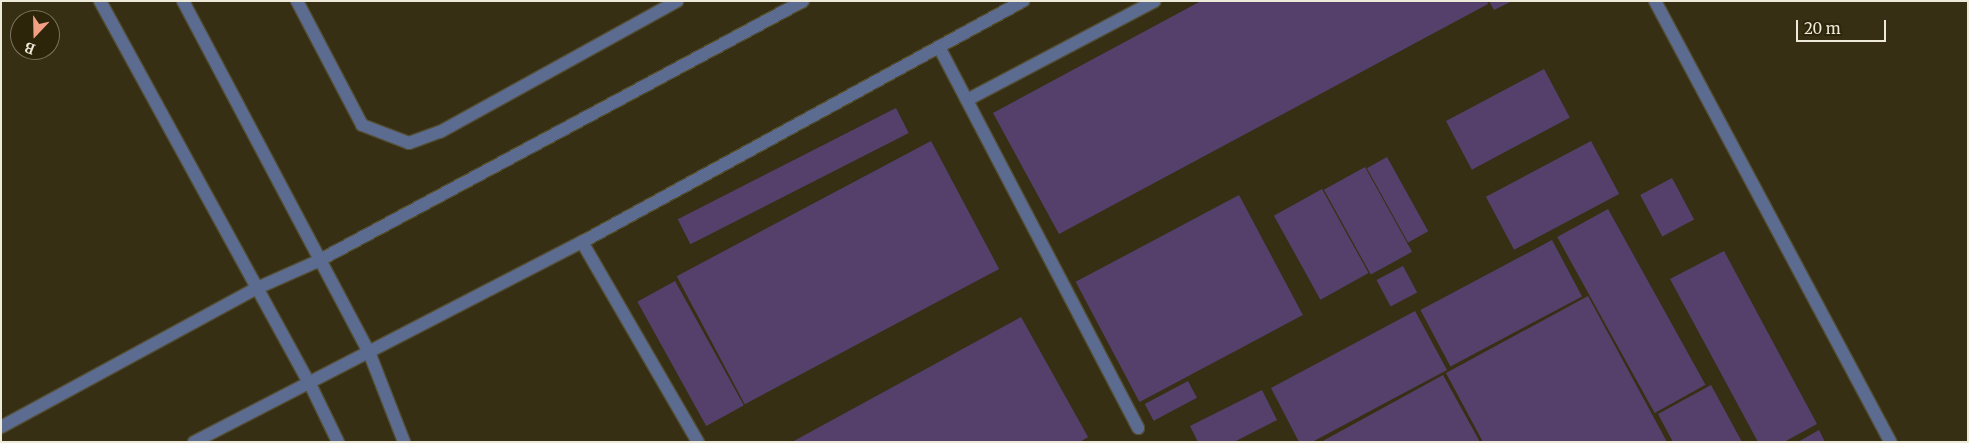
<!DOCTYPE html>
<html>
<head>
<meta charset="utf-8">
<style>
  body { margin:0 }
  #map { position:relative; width:1969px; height:443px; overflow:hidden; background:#362f14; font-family:Merriweather,serif }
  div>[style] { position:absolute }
  .building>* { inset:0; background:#55406c; transform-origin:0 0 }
  .roads { filter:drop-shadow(1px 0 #534d34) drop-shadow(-1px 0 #534d34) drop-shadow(0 1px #534d34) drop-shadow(0 -1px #534d34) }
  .service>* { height:12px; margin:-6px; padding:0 6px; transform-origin:6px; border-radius:6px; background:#5c6c90 }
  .minor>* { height:12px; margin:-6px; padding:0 6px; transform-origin:6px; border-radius:6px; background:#5c6c90 }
  .tertiary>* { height:12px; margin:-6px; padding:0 6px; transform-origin:6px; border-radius:6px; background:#5c6c90 }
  span { translate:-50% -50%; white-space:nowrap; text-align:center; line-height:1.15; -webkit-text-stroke:5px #2c2509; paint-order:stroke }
  .frame { position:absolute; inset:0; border:2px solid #eeeada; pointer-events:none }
  .north { position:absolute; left:10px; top:10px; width:50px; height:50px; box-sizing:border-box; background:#2c2509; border:1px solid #7a745d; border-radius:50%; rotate:201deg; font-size:14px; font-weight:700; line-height:20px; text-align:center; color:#eeeada }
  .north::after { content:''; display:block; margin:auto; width:18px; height:22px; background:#f39f84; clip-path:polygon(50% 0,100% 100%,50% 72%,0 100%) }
  .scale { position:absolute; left:1796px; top:20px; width:90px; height:22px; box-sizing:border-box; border:2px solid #eeeada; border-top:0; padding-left:6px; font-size:15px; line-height:18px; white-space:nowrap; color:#eeeada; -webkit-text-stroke:4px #2c2509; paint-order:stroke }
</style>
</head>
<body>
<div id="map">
  <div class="building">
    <i style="clip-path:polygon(1201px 1px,1487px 1px,1488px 4px,1059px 234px,993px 113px)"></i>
    <i style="clip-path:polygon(1489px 1px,1512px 1px,1494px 10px)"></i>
    <i style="left:1544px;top:69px;width:55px;height:111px;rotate:62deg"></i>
    <i style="left:896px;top:108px;width:28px;height:245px;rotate:63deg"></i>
    <i style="left:931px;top:141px;width:145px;height:288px;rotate:62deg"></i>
    <i style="left:1591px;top:141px;width:60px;height:119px;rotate:62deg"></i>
    <i style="left:1387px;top:157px;width:85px;height:23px;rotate:61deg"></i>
    <i style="left:1365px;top:167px;width:97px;height:47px;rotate:61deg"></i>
    <i style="left:1672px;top:178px;width:47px;height:36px;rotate:62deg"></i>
    <i style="left:1322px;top:189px;width:96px;height:55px;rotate:61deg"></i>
    <i style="left:1239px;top:195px;width:136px;height:185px;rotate:62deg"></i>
    <i style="left:1608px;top:209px;width:201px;height:58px;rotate:61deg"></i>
    <i style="left:1552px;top:240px;width:64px;height:149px;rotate:62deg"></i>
    <i style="clip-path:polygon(1724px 251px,1817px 424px,1784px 442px,1758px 442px,1670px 279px)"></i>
    <i style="left:1403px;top:266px;width:30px;height:30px;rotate:62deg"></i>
    <i style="left:675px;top:281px;width:142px;height:43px;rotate:61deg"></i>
    <i style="clip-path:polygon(1588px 296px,1667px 442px,1483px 442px,1446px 373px)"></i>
    <i style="clip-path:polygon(1415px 311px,1447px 370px,1312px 442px,1299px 442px,1271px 388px)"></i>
    <i style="clip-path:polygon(1021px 317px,1088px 437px,1080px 442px,792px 442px)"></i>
    <i style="clip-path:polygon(1443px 375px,1480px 442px,1321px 442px)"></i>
    <i style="left:1188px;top:381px;width:19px;height:49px;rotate:62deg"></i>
    <i style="clip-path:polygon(1711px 385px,1742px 442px,1673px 442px,1658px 414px)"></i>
    <i style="clip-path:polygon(1262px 390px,1277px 420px,1234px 442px,1198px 442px,1190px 426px)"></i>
    <i style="clip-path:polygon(1819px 430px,1825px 442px,1798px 442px)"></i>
  </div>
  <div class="roads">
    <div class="service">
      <i style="left:297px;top:1px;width:140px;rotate:62.3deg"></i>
      <i style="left:362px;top:125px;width:50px;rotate:21deg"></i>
      <i style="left:409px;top:143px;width:33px;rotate:-20deg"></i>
      <i style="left:440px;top:132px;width:271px;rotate:-28.9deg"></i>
      <i style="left:939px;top:47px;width:430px;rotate:62.4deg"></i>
      <i style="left:967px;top:100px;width:212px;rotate:-27.8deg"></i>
      <i style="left:582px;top:242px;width:231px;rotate:59.9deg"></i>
    </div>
    <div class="minor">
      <i style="left:1655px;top:1px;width:500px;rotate:61.9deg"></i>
      <i style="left:1px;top:427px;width:291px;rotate:-28.5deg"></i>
      <i style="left:257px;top:288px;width:67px;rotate:-23.9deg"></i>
      <i style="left:318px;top:261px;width:550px;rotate:-28.19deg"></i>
      <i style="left:194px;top:442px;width:437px;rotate:-27.3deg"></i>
      <i style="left:582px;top:242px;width:503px;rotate:-28.66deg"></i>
    </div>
    <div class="tertiary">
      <i style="left:100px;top:1px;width:437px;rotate:61.3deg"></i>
      <i style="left:310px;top:384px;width:64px;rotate:64.2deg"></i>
      <i style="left:183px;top:1px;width:397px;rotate:62.1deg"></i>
      <i style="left:369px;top:352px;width:97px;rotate:68.7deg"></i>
    </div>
  </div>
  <div class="frame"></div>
  <div class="north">B</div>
  <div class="scale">20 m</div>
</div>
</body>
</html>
